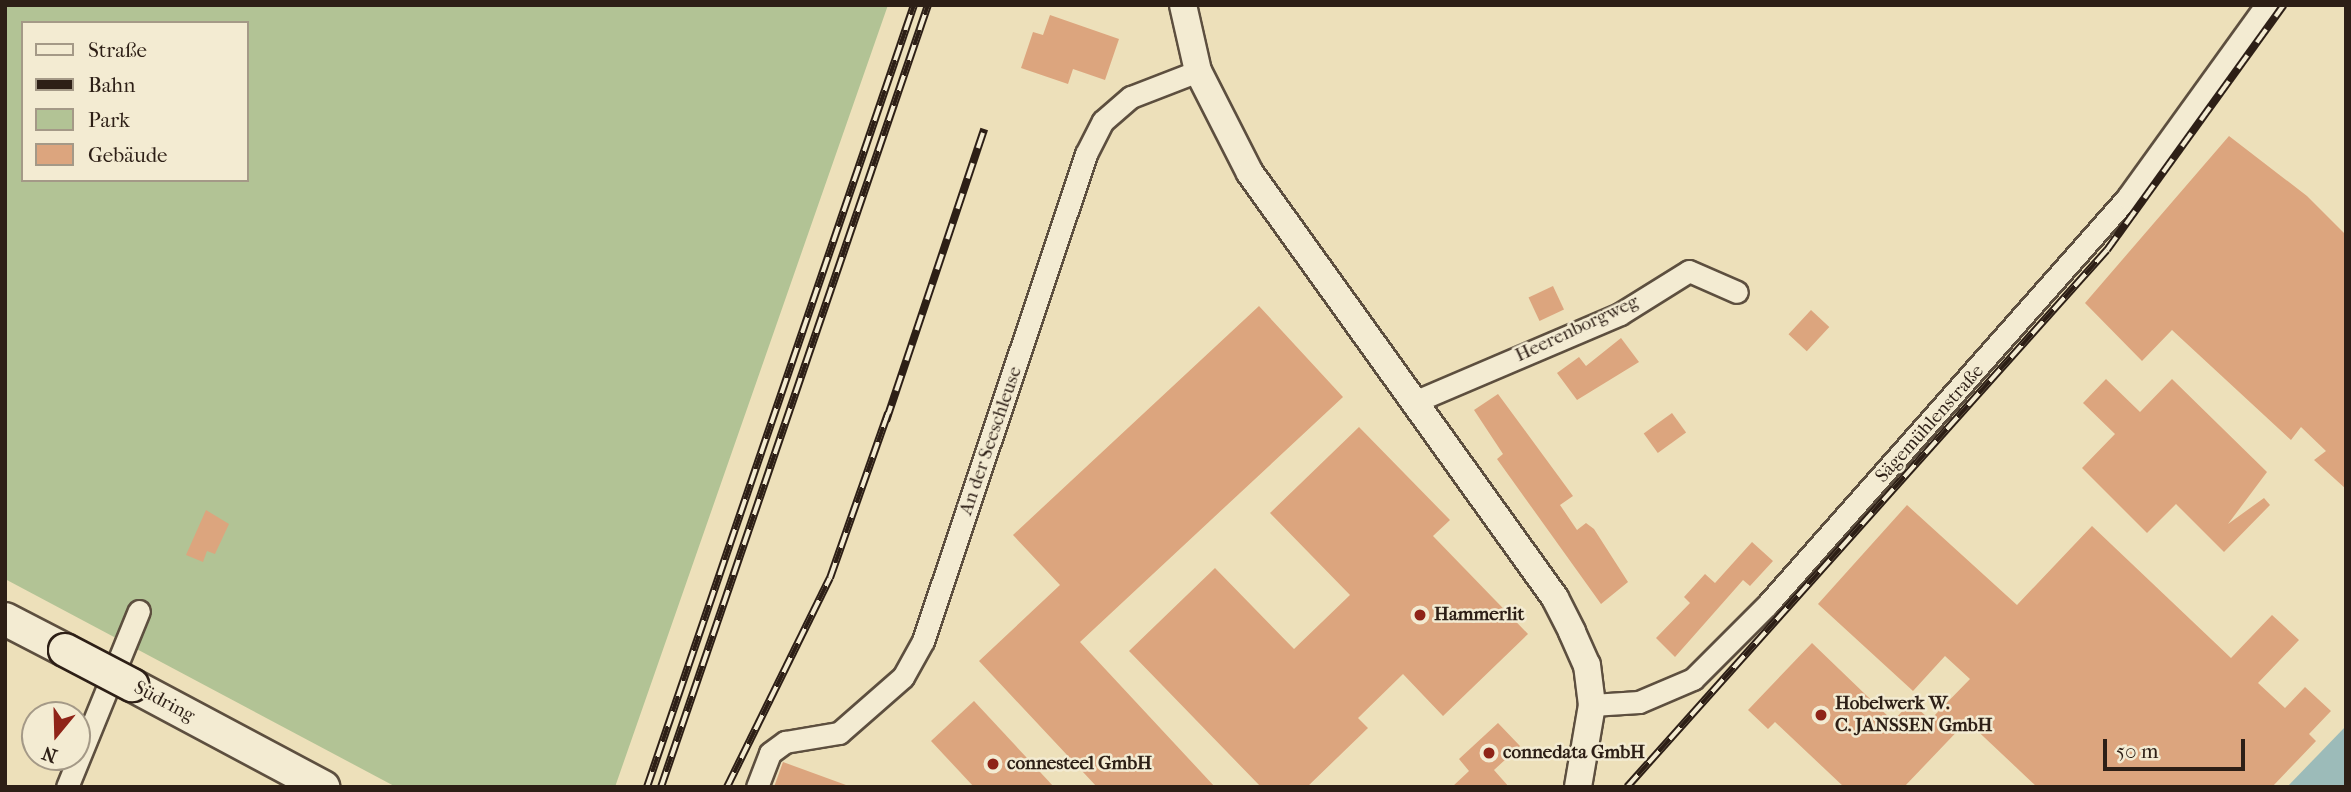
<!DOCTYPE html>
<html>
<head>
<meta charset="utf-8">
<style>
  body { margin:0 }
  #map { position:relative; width:2351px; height:792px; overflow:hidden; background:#ede0ba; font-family:"IM FELL French Canon",serif }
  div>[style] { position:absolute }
  .green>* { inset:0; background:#b2c395 }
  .water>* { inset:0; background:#9cbbb9 }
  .building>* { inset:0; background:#dca57e; transform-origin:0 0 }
  .roads { filter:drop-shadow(2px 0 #5d4f3f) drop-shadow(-2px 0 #5d4f3f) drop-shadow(0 2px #5d4f3f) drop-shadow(0 -2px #5d4f3f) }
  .minor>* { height:21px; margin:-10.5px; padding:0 10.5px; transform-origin:10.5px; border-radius:10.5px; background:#f3ebd2 }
  .tertiary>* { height:26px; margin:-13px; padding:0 13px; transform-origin:13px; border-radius:13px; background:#f3ebd2 }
  .secondary>* { height:32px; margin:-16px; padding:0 16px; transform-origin:16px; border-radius:16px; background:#f3ebd2 }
  .rail>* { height:8px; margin-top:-4px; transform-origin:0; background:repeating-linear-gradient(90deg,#f3ebd2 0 16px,#2d1f16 0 32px); box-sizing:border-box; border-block:2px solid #2d1f16 }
  .bridges { filter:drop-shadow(2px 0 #2d1f16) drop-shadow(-2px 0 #2d1f16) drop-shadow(0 2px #2d1f16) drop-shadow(0 -2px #2d1f16) }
  .secondary-bridge>* { height:32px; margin:-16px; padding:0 16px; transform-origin:16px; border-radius:16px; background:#f3ebd2 }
  .dots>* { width:19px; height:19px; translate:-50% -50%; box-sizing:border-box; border:4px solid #f3ebd2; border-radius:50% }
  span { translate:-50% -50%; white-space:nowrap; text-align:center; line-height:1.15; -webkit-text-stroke:5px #f3ebd2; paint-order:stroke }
  .street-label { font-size:19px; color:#2d1f16 }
  .poi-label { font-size:19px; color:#2d1f16; font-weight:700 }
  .left { translate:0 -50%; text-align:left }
  .frame { position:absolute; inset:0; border:7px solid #2d1f16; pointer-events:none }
  .legend { position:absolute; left:21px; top:21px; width:228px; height:161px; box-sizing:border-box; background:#f3ebd2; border:2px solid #a49987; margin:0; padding:9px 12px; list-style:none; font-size:21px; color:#2d1f16 }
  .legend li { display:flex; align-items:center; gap:14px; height:35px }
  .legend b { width:35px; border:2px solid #a49987 }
  .north { position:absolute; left:21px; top:701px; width:70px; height:70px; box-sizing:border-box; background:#f3ebd2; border:2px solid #a49987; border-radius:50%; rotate:199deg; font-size:19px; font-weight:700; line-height:28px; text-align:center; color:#2d1f16 }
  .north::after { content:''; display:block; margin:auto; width:24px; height:32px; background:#8f2418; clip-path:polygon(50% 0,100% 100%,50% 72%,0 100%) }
  .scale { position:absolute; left:2103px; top:739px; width:142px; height:32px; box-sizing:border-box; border:4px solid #2d1f16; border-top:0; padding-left:9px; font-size:21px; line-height:24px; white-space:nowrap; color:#2d1f16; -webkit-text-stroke:5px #f3ebd2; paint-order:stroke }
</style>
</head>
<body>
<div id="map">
  <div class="green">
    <i style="clip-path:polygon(evenodd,5px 5px,888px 5px,615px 787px,396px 787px,5px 579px,5px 5px,23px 23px,247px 23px,247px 180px,23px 180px,23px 23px)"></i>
  </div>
  <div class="water">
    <i style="clip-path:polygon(2346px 726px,2346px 787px,2287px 787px)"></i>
  </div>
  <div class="building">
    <i style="clip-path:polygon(1050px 15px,1119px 39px,1105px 80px,1073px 69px,1068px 84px,1021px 68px,1033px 32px,1043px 35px)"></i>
    <i style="clip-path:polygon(2229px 136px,2307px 196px,2346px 235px,2346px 489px,2314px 460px,2326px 451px,2301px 427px,2291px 440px,2172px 330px,2142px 361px,2085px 303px)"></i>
    <i style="left:1553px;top:286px;width:26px;height:27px;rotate:65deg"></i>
    <i style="clip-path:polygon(1259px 306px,1343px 397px,1080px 642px,1215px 787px,1097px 787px,979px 661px,1060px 585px,1013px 535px)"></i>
    <i style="left:1811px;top:310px;width:25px;height:33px;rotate:43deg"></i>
    <i style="clip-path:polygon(1621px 338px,1639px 362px,1577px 400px,1557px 373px,1579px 357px,1586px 366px)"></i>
    <i style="clip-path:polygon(2106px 379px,2140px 412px,2172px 379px,2267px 472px,2228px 524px,2264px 498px,2270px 505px,2224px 552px,2176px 504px,2147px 533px,2082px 468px,2115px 434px,2083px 403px)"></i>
    <i style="clip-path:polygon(1498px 394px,1573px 496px,1560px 505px,1577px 530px,1586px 523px,1594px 529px,1628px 582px,1601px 604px,1497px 459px,1503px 454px,1474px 410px)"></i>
    <i style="left:1672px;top:413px;width:24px;height:35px;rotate:54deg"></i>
    <i style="clip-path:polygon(1359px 427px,1450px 520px,1433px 536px,1528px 634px,1443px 716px,1403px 674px,1358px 718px,1368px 728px,1307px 787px,1261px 787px,1129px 651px,1215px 568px,1294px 649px,1350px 595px,1270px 513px)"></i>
    <i style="clip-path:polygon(1907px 505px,2017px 605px,2092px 526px,2231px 658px,2272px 615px,2299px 640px,2258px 683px,2285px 708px,2305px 687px,2331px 711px,2309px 734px,2316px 741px,2272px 787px,2037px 787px,1967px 721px,1904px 787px,1844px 787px,1775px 722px,1768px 729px,1748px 710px,1812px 643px,1893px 721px,1911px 702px,1930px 720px,1970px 679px,1945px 656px,1913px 691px,1818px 604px)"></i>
    <i style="clip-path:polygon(206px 510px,229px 524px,215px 554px,207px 551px,203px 562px,186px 555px)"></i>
    <i style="clip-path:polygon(1752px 542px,1773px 561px,1750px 586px,1743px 580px,1675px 657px,1656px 638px,1690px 603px,1684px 597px,1705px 574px,1715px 583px)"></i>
    <i style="clip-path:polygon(974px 701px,1054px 787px,974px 787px,931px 741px)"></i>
    <i style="clip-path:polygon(1498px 723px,1520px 746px,1494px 770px,1509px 787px,1452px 787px,1469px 771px,1459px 759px)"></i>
    <i style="clip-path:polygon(783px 762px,846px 785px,845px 787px,774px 787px)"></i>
  </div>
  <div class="roads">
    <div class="minor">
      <i style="left:1414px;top:402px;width:224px;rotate:-23.1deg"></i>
      <i style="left:1620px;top:314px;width:81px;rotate:-31.9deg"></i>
      <i style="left:1689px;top:271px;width:52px;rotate:23.6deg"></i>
      <i style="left:1592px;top:705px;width:47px;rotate:-3.7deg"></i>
      <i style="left:1639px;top:702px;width:59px;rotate:-23.1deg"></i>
      <i style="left:1693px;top:679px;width:105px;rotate:-45deg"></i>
      <i style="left:1767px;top:605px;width:543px;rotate:-48.51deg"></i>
      <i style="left:2127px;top:198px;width:238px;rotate:-54.2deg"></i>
      <i style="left:67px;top:787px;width:190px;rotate:-67.8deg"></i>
      <i style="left:757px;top:787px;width:36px;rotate:-69deg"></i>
      <i style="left:770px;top:753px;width:19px;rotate:-36deg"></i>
      <i style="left:785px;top:742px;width:55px;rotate:-9.5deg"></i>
      <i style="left:839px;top:733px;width:85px;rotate:-41.2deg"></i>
      <i style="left:903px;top:677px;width:41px;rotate:-60.9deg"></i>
      <i style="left:923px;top:641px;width:514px;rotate:-71.49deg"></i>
      <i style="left:1086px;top:154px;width:37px;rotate:-63deg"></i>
      <i style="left:1103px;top:121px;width:37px;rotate:-41deg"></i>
      <i style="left:1131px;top:97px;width:72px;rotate:-21.2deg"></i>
    </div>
    <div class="tertiary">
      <i style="left:1183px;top:5px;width:68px;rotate:77.2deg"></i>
      <i style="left:1198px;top:71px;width:114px;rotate:63deg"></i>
      <i style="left:1250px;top:173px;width:523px;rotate:54.33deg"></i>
      <i style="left:1555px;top:598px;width:38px;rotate:63deg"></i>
      <i style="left:1572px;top:632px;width:36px;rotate:66deg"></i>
      <i style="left:1587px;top:665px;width:40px;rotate:82.9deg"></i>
      <i style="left:1592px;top:705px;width:83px;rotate:99.7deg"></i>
    </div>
    <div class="secondary">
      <i style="left:5px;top:619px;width:68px;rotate:27.3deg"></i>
      <i style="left:132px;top:685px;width:217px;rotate:28.1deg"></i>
    </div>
  </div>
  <div class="rail">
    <i style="left:886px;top:421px;width:308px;rotate:-71.4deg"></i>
    <i style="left:647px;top:787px;width:826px;rotate:-71.15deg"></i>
    <i style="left:661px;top:787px;width:826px;rotate:-71.15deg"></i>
    <i style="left:727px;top:787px;width:233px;rotate:-63.8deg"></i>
    <i style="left:830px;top:578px;width:175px;rotate:-70.6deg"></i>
    <i style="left:1627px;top:787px;width:720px;rotate:-48.21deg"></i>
    <i style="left:2107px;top:250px;width:302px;rotate:-54.2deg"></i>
  </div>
  <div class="bridges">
    <div class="secondary-bridge">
      <i style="left:65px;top:650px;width:76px;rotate:27.6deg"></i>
    </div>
  </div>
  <div class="dots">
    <i style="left:1420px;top:615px;background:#8f2418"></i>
    <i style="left:1821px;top:715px;background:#8f2418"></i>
    <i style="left:1489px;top:753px;background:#8f2418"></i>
    <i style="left:993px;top:764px;background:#8f2418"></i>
  </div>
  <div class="street-label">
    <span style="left:1577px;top:329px;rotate:-25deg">Heerenborgweg</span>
    <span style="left:1930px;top:424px;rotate:-48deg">Sägemühlenstraße</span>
    <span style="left:991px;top:441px;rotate:-71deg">An der Seeschleuse</span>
    <span style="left:164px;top:702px;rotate:28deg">Südring</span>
  </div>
  <div class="poi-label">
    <span class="left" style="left:1434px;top:615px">Hammerlit</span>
    <span class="left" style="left:1835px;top:715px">Hobelwerk W.<br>C. JANSSEN GmbH</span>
    <span class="left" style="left:1503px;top:753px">connedata GmbH</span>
    <span class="left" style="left:1007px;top:764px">connesteel GmbH</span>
  </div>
  <div class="frame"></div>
  <ul class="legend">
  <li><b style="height:9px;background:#f3ebd2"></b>Straße</li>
  <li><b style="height:9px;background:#2d1f16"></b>Bahn</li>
  <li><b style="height:19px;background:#b2c395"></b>Park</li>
  <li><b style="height:19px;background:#dca57e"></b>Gebäude</li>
  </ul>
  <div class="north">N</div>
  <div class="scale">50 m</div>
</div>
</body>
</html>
